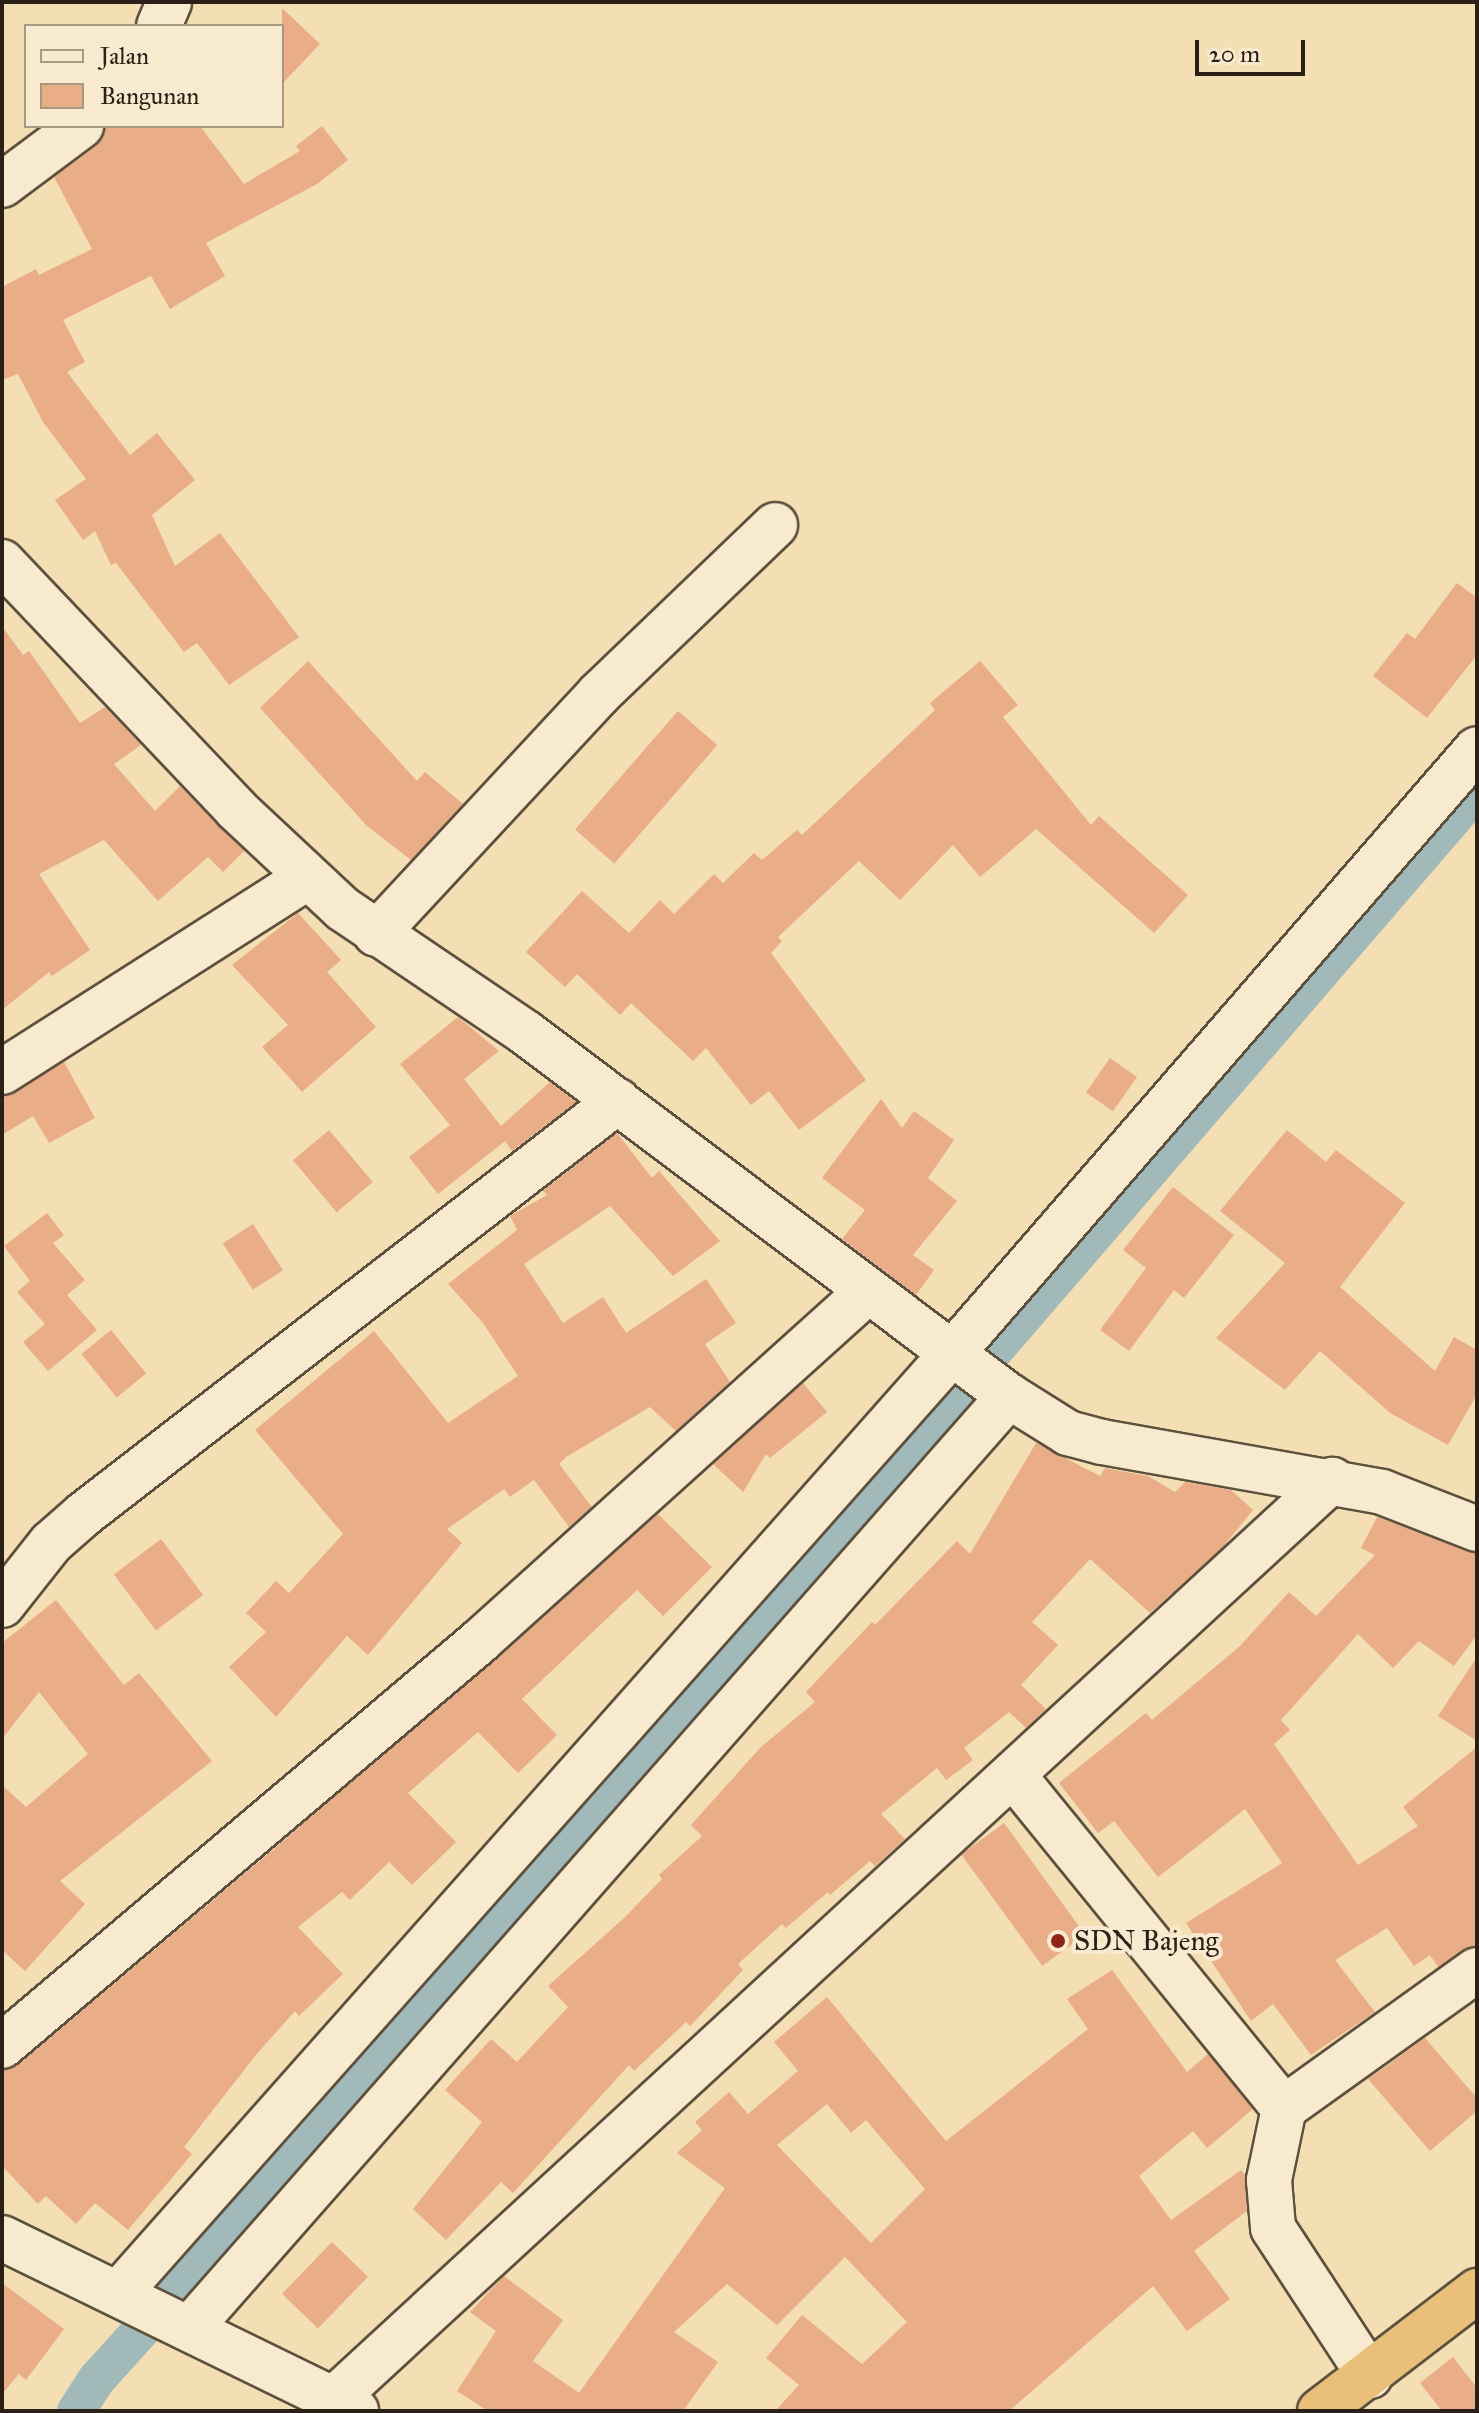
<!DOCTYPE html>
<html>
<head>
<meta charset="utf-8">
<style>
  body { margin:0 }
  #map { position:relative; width:1479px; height:2413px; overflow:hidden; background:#f4deb3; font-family:"IM FELL Great Primer",serif }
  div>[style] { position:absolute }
  .canal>* { height:38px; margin:-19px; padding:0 19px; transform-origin:19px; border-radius:19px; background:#a2b9b9 }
  .building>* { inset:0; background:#e9ae87; transform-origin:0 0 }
  .roads { filter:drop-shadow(2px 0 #5c503e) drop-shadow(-2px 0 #5c503e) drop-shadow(0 2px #5c503e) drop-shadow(0 -2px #5c503e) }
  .minor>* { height:44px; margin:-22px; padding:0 22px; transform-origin:22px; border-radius:22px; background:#f8eace }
  .tertiary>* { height:44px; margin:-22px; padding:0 22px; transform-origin:22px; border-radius:22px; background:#f8eace }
  .trunk>* { height:44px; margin:-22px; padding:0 22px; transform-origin:22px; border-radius:22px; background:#eabf7a }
  .dots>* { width:22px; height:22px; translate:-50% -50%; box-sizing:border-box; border:4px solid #f8eace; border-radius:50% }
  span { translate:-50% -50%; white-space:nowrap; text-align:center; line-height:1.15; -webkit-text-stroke:8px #f8eace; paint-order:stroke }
  .poi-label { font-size:28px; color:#2a2017 }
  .left { translate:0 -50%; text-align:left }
  .frame { position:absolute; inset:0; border:4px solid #2a2017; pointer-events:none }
  .legend { position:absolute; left:24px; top:24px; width:260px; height:104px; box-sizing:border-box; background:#f8eace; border:2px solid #a69985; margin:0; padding:10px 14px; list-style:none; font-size:24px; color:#2a2017 }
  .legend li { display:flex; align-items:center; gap:16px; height:40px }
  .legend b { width:40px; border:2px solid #a69985 }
  .scale { position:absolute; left:1195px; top:40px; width:110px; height:36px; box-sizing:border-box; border:4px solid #2a2017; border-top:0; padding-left:10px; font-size:24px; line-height:28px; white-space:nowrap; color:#2a2017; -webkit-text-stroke:6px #f8eace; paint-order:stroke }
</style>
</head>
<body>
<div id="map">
  <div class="canal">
    <i style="left:76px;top:2411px;width:38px;rotate:-57deg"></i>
    <i style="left:97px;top:2379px;width:334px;rotate:-47.9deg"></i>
    <i style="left:321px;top:2131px;width:1770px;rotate:-49.22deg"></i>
  </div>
  <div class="building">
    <i style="clip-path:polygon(282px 8px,320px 44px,282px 84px)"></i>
    <i style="clip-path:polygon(106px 126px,200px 126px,244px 184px,300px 151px,296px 146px,322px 126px,348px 160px,317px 184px,206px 243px,225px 276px,170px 309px,151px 276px,63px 320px,85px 362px,67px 372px,130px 455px,157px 433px,195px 480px,152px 515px,175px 566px,220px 533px,299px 637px,229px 685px,197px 643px,184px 652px,116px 563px,111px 565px,95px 531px,83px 540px,55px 500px,86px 479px,43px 422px,18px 374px,2px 380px,2px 287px,36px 269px,39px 275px,92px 249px,54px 177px,96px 146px)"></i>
    <i style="clip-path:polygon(1457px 583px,1477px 598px,1477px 655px,1427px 718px,1373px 676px,1407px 633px,1415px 639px)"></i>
    <i style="clip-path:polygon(2px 626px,23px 655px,29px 651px,80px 723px,105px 707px,141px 745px,114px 764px,155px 811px,180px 786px,244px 851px,223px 872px,208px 857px,158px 901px,104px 840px,39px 874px,90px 950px,52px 976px,49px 972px,2px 1010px)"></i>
    <i style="clip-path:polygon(308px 661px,417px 781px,425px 772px,463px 804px,411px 860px,367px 826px,260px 708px)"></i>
    <i style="clip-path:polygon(980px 661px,1018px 705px,1003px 717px,1091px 825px,1099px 816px,1188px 895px,1154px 933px,1036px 829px,980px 877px,953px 845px,900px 900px,859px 861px,778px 937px,782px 941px,771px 953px,866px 1080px,799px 1130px,769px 1091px,751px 1105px,706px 1048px,693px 1061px,631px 1003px,620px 1015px,577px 974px,565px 987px,526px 952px,582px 891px,629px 933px,660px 900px,674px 914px,714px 874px,723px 883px,754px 853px,762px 860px,797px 830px,802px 835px,935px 710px,930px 703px)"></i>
    <i style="left:678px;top:711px;width:52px;height:157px;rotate:41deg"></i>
    <i style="clip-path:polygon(298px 913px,341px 960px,327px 972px,376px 1027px,302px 1092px,262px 1047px,288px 1025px,232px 965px)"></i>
    <i style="clip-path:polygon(458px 1017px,499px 1051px,464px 1079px,501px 1126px,550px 1082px,576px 1102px,512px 1151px,505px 1141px,438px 1194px,409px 1157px,450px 1125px,400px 1064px)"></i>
    <i style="left:1110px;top:1058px;width:33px;height:42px;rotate:35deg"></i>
    <i style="clip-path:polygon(64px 1062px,95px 1118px,49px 1143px,33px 1116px,2px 1135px,2px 1097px)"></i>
    <i style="clip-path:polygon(881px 1099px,902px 1128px,914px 1111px,954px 1140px,928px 1178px,957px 1201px,913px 1255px,934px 1270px,916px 1295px,842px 1239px,865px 1210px,822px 1178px)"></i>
    <i style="left:329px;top:1130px;width:68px;height:47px;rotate:50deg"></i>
    <i style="clip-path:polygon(1287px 1130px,1326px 1162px,1336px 1150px,1405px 1203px,1340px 1287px,1435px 1371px,1454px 1337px,1477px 1350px,1477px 1394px,1448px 1445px,1390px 1413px,1320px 1351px,1285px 1390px,1216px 1338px,1285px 1263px,1220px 1211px)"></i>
    <i style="clip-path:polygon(617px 1133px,652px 1178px,659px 1171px,720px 1241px,673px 1276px,610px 1206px,524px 1264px,563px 1323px,603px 1297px,626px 1333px,706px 1279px,736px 1323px,705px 1344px,730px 1382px,676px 1431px,650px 1407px,566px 1457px,559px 1464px,592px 1507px,569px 1527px,534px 1480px,510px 1497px,504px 1489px,447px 1529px,462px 1543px,368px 1655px,347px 1636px,276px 1717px,229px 1667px,266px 1632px,246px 1613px,276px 1581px,289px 1593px,343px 1534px,255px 1430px,374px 1331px,448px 1423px,518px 1376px,483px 1323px,448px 1284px,517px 1230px,510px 1216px,547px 1195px,543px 1191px)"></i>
    <i style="clip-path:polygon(1173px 1187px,1234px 1235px,1184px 1298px,1174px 1290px,1129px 1351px,1100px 1330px,1146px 1268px,1123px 1250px)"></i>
    <i style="clip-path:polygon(47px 1213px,64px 1235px,53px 1243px,85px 1280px,67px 1295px,97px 1330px,48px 1371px,23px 1342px,45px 1324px,17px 1292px,30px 1281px,4px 1246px)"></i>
    <i style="left:253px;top:1224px;width:55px;height:36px;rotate:57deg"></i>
    <i style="left:111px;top:1330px;width:56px;height:38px;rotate:51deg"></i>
    <i style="clip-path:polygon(803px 1383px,827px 1412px,770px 1458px,766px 1454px,743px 1492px,713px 1464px)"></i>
    <i style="clip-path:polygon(1036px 1443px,1100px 1476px,1105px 1468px,1148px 1476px,1175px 1492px,1185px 1482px,1231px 1490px,1253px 1510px,1223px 1547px,1150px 1613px,1090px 1559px,1032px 1622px,1058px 1645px,1021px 1685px,1046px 1709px,1026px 1728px,1009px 1712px,964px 1748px,973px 1760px,946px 1780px,937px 1768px,881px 1814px,905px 1839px,875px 1866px,870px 1861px,830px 1895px,828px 1892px,786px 1928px,782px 1924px,738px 1964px,743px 1970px,690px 2026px,686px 2022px,634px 2071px,629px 2065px,513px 2193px,501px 2182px,446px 2240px,413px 2209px,482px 2122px,445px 2090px,491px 2039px,517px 2062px,568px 2007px,548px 1986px,623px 1919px,662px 1879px,659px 1875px,702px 1836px,691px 1825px,761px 1747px,815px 1702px,806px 1692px,872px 1622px,875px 1625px,957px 1541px,970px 1554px)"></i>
    <i style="clip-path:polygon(658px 1514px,712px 1567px,663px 1616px,637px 1590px,522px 1699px,557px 1735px,518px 1773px,478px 1732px,408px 1793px,456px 1842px,412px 1885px,389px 1862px,350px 1900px,342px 1892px,298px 1927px,343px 1974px,299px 2016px,295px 2011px,256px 2055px,184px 2147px,192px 2154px,128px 2230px,95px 2203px,76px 2224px,46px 2196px,38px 2204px,2px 2166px,2px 2070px,18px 2065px,282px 1842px)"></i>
    <i style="clip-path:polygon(1377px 1517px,1477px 1553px,1477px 1635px,1454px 1666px,1419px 1641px,1393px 1668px,1358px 1634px,1281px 1720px,1290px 1730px,1274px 1744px,1358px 1865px,1418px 1826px,1403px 1807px,1477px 1747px,1477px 1945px,1438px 1967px,1430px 1955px,1414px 1966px,1387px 1928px,1335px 1960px,1375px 2012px,1311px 2055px,1273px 2004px,1251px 2021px,1186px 1923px,1282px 1863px,1245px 1809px,1158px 1877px,1114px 1821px,1098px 1833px,1059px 1783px,1146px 1713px,1152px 1720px,1240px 1646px,1289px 1592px,1316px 1616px,1375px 1555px,1361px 1548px)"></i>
    <i style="left:161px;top:1539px;width:70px;height:59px;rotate:53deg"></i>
    <i style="clip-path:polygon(56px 1600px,124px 1685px,139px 1673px,212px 1761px,60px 1881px,85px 1904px,25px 1971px,2px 1950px,2px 1785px,26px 1807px,88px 1754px,39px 1692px,2px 1739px,2px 1643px)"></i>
    <i style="clip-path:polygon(1477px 1657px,1477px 1741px,1438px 1716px)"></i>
    <i style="left:1004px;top:1823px;width:138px;height:53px;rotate:54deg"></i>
    <i style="clip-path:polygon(evenodd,1112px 1970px,1187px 2072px,1208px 2054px,1253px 2109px,1207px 2148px,1193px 2131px,1139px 2176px,1171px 2220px,1241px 2170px,1245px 2175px,1247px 2211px,1194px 2251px,1230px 2299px,1187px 2331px,1153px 2286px,1009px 2411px,775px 2411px,799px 2385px,766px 2358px,802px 2315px,862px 2364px,907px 2322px,845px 2257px,777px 2325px,727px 2284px,674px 2332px,718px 2362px,683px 2411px,488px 2411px,457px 2391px,496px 2331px,470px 2312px,504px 2276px,563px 2320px,533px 2361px,579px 2393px,725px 2188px,677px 2153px,702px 2130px,695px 2122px,729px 2092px,748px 2114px,798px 2071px,774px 2042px,827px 1997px,946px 2141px,1088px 2029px,1067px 1999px,1112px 1970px,827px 2104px,851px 2133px,866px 2120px,925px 2189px,871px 2243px,777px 2145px,827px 2104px)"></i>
    <i style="clip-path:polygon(1425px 2038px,1477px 2098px,1477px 2111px,1430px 2151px,1368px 2079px)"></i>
    <i style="left:332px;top:2242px;width:50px;height:72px;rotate:44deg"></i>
    <i style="clip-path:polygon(2px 2283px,64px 2329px,26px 2380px,19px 2374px,2px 2394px)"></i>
    <i style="clip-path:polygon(1453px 2357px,1477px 2388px,1477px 2411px,1442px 2411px,1420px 2383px)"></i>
  </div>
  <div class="roads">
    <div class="minor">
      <i style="left:159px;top:26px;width:26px;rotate:-67deg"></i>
      <i style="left:2px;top:185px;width:99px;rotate:-36.8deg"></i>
      <i style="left:2px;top:562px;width:340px;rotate:46.5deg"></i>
      <i style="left:236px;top:809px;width:146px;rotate:43.1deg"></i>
      <i style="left:343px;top:909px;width:221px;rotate:34.1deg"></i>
      <i style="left:526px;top:1033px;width:604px;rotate:36.93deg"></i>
      <i style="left:1009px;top:1396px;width:70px;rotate:32.1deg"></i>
      <i style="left:1068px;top:1433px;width:35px;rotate:15deg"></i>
      <i style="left:1102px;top:1442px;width:284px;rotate:10.1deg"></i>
      <i style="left:1382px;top:1492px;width:102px;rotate:21.3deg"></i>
      <i style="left:376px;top:934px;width:328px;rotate:-47.1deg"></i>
      <i style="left:599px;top:694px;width:244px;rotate:-43.8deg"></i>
      <i style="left:2px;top:1072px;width:361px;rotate:-32.5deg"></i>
      <i style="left:2px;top:1605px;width:79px;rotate:-51.7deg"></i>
      <i style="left:51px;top:1543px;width:44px;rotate:-41.3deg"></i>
      <i style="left:84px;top:1514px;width:675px;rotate:-37.72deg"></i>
      <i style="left:1013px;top:1775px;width:429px;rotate:50.9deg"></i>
      <i style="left:1284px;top:2108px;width:74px;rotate:101.8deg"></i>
      <i style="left:1269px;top:2180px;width:48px;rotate:85.2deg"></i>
      <i style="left:1273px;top:2228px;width:177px;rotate:56.8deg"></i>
      <i style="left:2px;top:2046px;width:627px;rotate:-40.27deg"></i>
      <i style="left:480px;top:1641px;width:521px;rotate:-42.04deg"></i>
      <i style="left:1284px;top:2108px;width:237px;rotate:-35.6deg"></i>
      <i style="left:118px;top:2294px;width:1260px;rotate:-48.44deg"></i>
      <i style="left:954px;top:1351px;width:797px;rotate:-49.02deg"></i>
      <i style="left:190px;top:2328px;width:1241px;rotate:-48.69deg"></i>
      <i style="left:334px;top:2399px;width:1357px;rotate:-42.64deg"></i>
    </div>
    <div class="tertiary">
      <i style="left:2px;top:2238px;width:394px;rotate:26deg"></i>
    </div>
    <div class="trunk">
      <i style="left:1320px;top:2411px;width:198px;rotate:-37.4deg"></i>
    </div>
  </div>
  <div class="dots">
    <i style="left:1058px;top:1941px;background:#8f2418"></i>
  </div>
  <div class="poi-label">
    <span class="left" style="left:1074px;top:1941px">SDN Bajeng</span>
  </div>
  <div class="frame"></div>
  <ul class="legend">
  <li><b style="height:10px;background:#f8eace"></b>Jalan</li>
  <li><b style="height:22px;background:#e9ae87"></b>Bangunan</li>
  </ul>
  <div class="scale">20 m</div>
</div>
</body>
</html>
